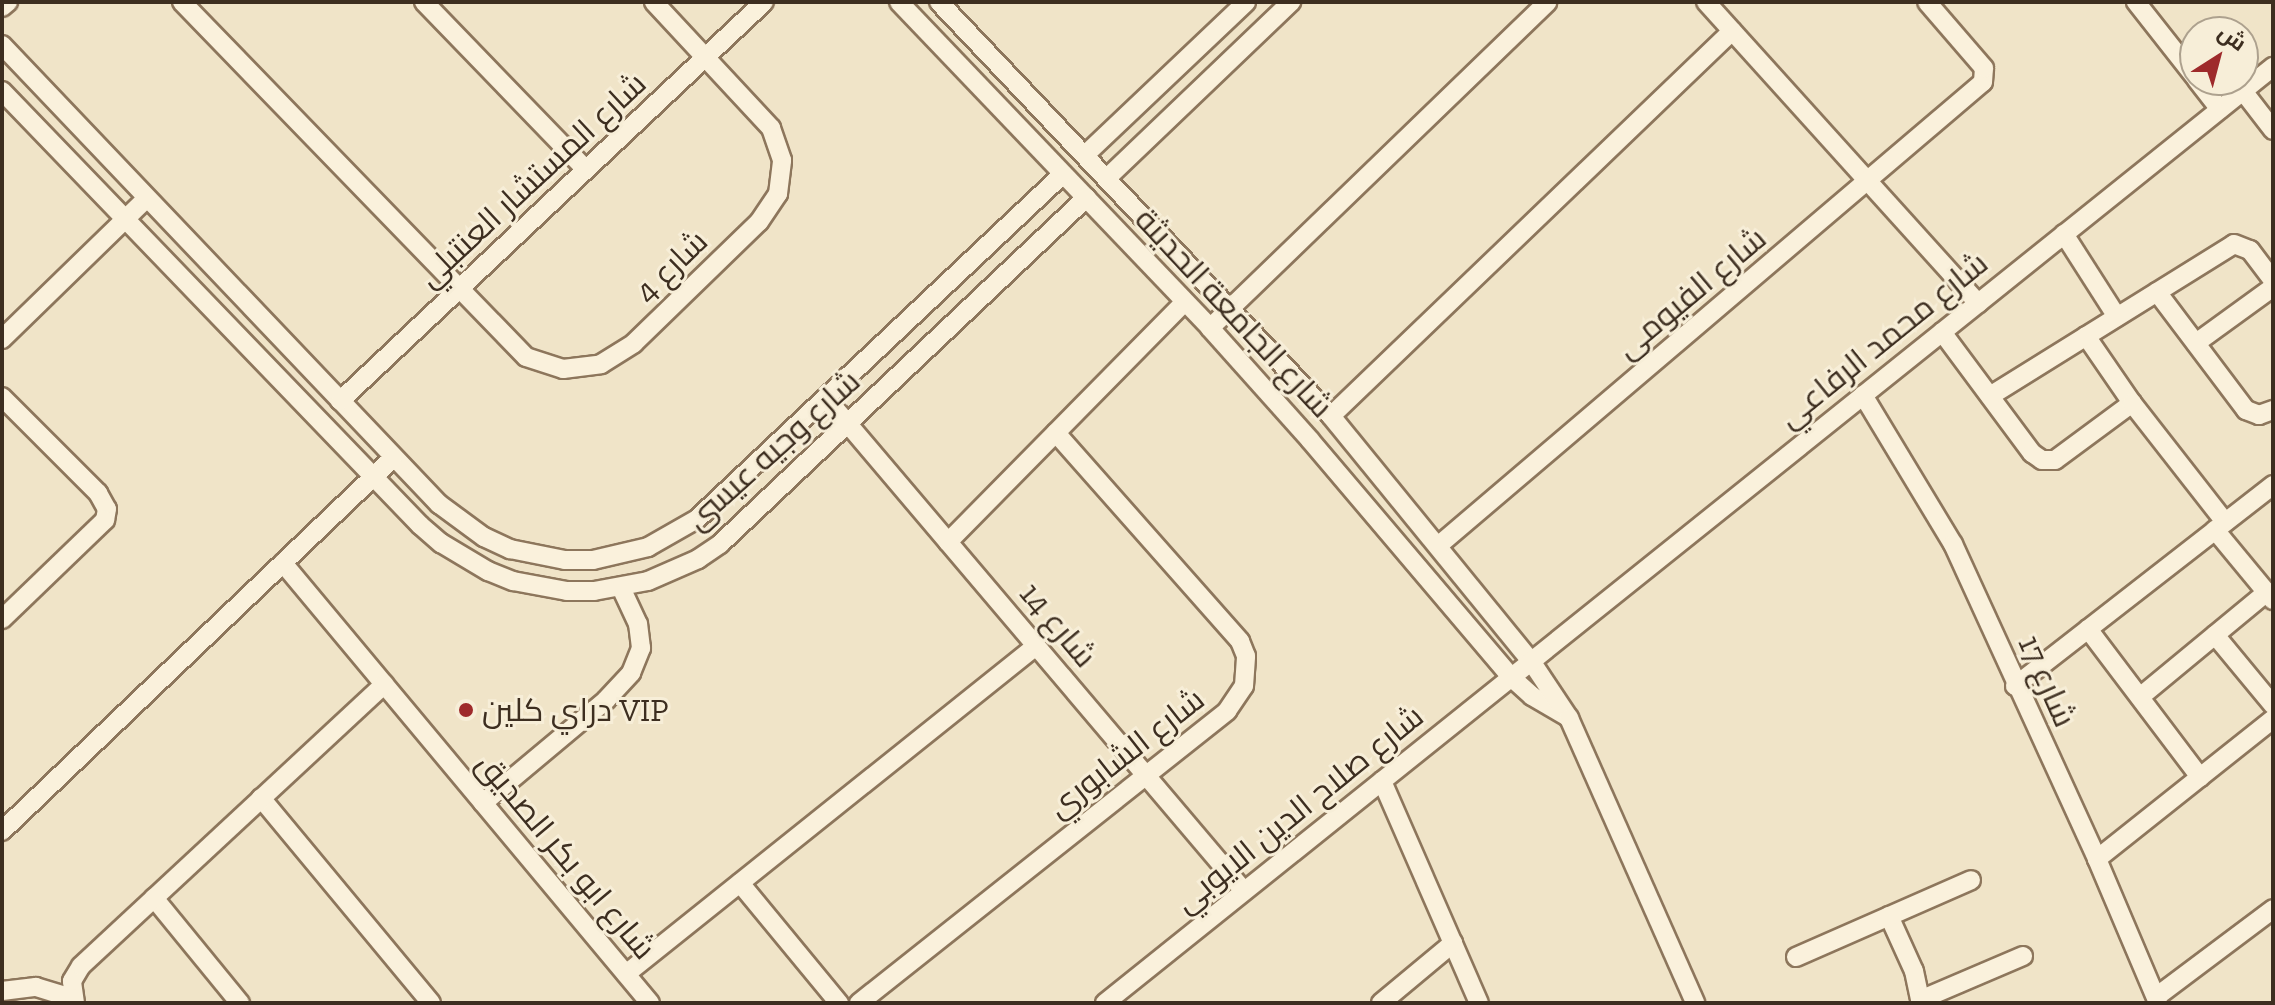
<!DOCTYPE html>
<html>
<head>
<meta charset="utf-8">
<style>
  body { margin:0 }
  #map { position:relative; width:2275px; height:1005px; overflow:hidden; background:#f0e4c8; font-family:"Zilla Slab",Cairo,serif }
  div>[style] { position:absolute }
  .roads { filter:drop-shadow(2px 0 #8d765c) drop-shadow(-2px 0 #8d765c) drop-shadow(0 2px #8d765c) drop-shadow(0 -2px #8d765c) }
  .minor>* { height:18px; margin:-9px; padding:0 9px; transform-origin:9px; border-radius:9px; background:#faf1dc }
  .dots>* { width:22px; height:22px; translate:-50% -50%; box-sizing:border-box; border:4px solid #f7eed8; border-radius:50% }
  span { translate:-50% -50%; white-space:nowrap; text-align:center; line-height:1.15; -webkit-text-stroke:6px #f7eed8; paint-order:stroke }
  .street-label { font-size:32px; color:#3d2e20 }
  .poi-label { font-size:32px; color:#3d2e20 }
  .left { translate:0 -50%; text-align:left }
  .frame { position:absolute; inset:0; border:4px solid #3d2e20; pointer-events:none }
  .north { position:absolute; left:2179px; top:16px; width:80px; height:80px; box-sizing:border-box; background:#f7eed8; border:2px solid #ada18e; border-radius:50%; rotate:36deg; font-size:22px; font-weight:700; line-height:32px; text-align:center; color:#3d2e20 }
  .north::after { content:''; display:block; margin:auto; width:28px; height:36px; background:#9e2a2b; clip-path:polygon(50% 0,100% 100%,50% 72%,0 100%) }
</style>
</head>
<body>
<div id="map">
  <div class="roads">
    <div class="minor">
      <i style="left:182px;top:2px;width:494px;rotate:45.9deg"></i>
      <i style="left:526px;top:357px;width:39px;rotate:18deg"></i>
      <i style="left:563px;top:369px;width:38px;rotate:-7deg"></i>
      <i style="left:601px;top:364px;width:39px;rotate:-32deg"></i>
      <i style="left:634px;top:343px;width:174px;rotate:-44.1deg"></i>
      <i style="left:759px;top:222px;width:34px;rotate:-56deg"></i>
      <i style="left:778px;top:194px;width:34px;rotate:-83deg"></i>
      <i style="left:782px;top:160px;width:34px;rotate:-109deg"></i>
      <i style="left:771px;top:128px;width:172px;rotate:-132.9deg"></i>
      <i style="left:424px;top:2px;width:233px;rotate:46deg"></i>
      <i style="left:899px;top:2px;width:451px;rotate:46.3deg"></i>
      <i style="left:1210px;top:328px;width:150px;rotate:48.2deg"></i>
      <i style="left:1310px;top:440px;width:311px;rotate:49.7deg"></i>
      <i style="left:1511px;top:677px;width:28px;rotate:42deg"></i>
      <i style="left:1532px;top:696px;width:42px;rotate:30.3deg"></i>
      <i style="left:939px;top:2px;width:570px;rotate:46.56deg"></i>
      <i style="left:1331px;top:416px;width:316px;rotate:50.8deg"></i>
      <i style="left:1531px;top:661px;width:69px;rotate:56.3deg"></i>
      <i style="left:1569px;top:718px;width:312px;rotate:66.1deg"></i>
      <i style="left:1706px;top:2px;width:406px;rotate:47.9deg"></i>
      <i style="left:2136px;top:2px;width:95px;rotate:51.8deg"></i>
      <i style="left:2px;top:7px;width:8px;rotate:-40deg"></i>
      <i style="left:2px;top:45px;width:634px;rotate:46.41deg"></i>
      <i style="left:439px;top:504px;width:56px;rotate:36.3deg"></i>
      <i style="left:484px;top:537px;width:29px;rotate:25deg"></i>
      <i style="left:510px;top:549px;width:56px;rotate:11.3deg"></i>
      <i style="left:565px;top:560px;width:28px"></i>
      <i style="left:593px;top:560px;width:57px;rotate:-13.3deg"></i>
      <i style="left:648px;top:547px;width:56px;rotate:-29.7deg"></i>
      <i style="left:697px;top:519px;width:503px;rotate:-43.31deg"></i>
      <i style="left:2197px;top:80px;width:37px;rotate:52deg"></i>
      <i style="left:2px;top:91px;width:603px;rotate:46.08deg"></i>
      <i style="left:420px;top:525px;width:28px;rotate:41deg"></i>
      <i style="left:441px;top:543px;width:55px;rotate:30.8deg"></i>
      <i style="left:488px;top:571px;width:27px;rotate:22deg"></i>
      <i style="left:513px;top:581px;width:55px;rotate:10.5deg"></i>
      <i style="left:567px;top:591px;width:27px"></i>
      <i style="left:594px;top:591px;width:55px;rotate:-10.5deg"></i>
      <i style="left:648px;top:581px;width:55px;rotate:-23.7deg"></i>
      <i style="left:698px;top:559px;width:27px;rotate:-34deg"></i>
      <i style="left:720px;top:544px;width:504px;rotate:-43.39deg"></i>
      <i style="left:2243px;top:91px;width:49px;rotate:52.4deg"></i>
      <i style="left:1085px;top:155px;width:222px;rotate:-43.5deg"></i>
      <i style="left:1107px;top:178px;width:255px;rotate:-43.7deg"></i>
      <i style="left:2064px;top:234px;width:98px;rotate:57.4deg"></i>
      <i style="left:2157px;top:292px;width:148px;rotate:53deg"></i>
      <i style="left:2246px;top:410px;width:14px;rotate:21deg"></i>
      <i style="left:2259px;top:415px;width:15px;rotate:-20deg"></i>
      <i style="left:1210px;top:328px;width:469px;rotate:-44deg"></i>
      <i style="left:1942px;top:332px;width:151px;rotate:53.4deg"></i>
      <i style="left:2032px;top:453px;width:12px;rotate:35deg"></i>
      <i style="left:2042px;top:460px;width:13px"></i>
      <i style="left:2055px;top:460px;width:96px;rotate:-36.5deg"></i>
      <i style="left:2086px;top:336px;width:81px;rotate:55.5deg"></i>
      <i style="left:2132px;top:403px;width:151px;rotate:52deg"></i>
      <i style="left:2px;top:339px;width:202px;rotate:-44.2deg"></i>
      <i style="left:2196px;top:343px;width:95px;rotate:-36deg"></i>
      <i style="left:1863px;top:395px;width:174px;rotate:58.9deg"></i>
      <i style="left:1953px;top:544px;width:346px;rotate:65.4deg"></i>
      <i style="left:2097px;top:859px;width:156px;rotate:67deg"></i>
      <i style="left:1990px;top:396px;width:287px;rotate:-31.9deg"></i>
      <i style="left:2234px;top:244px;width:17px;rotate:21deg"></i>
      <i style="left:2250px;top:250px;width:39px;rotate:53deg"></i>
      <i style="left:2px;top:397px;width:136px;rotate:45deg"></i>
      <i style="left:98px;top:493px;width:18px;rotate:61deg"></i>
      <i style="left:107px;top:509px;width:11px;rotate:100deg"></i>
      <i style="left:105px;top:520px;width:143px;rotate:136.1deg"></i>
      <i style="left:826px;top:398px;width:646px;rotate:49.71deg"></i>
      <i style="left:340px;top:401px;width:582px;rotate:-43.26deg"></i>
      <i style="left:1331px;top:416px;width:556px;rotate:-43.83deg"></i>
      <i style="left:2215px;top:530px;width:91px;rotate:50.4deg"></i>
      <i style="left:948px;top:542px;width:337px;rotate:-45.4deg"></i>
      <i style="left:1439px;top:545px;width:714px;rotate:-40.4deg"></i>
      <i style="left:1983px;top:82px;width:14px;rotate:-86deg"></i>
      <i style="left:1984px;top:68px;width:87px;rotate:-130.8deg"></i>
      <i style="left:283px;top:563px;width:573px;rotate:50.17deg"></i>
      <i style="left:2088px;top:629px;width:186px;rotate:52.9deg"></i>
      <i style="left:2215px;top:635px;width:91px;rotate:50.4deg"></i>
      <i style="left:2015px;top:686px;width:327px;rotate:-37.9deg"></i>
      <i style="left:2140px;top:697px;width:165px;rotate:-39.6deg"></i>
      <i style="left:1382px;top:781px;width:242px;rotate:66.4deg"></i>
      <i style="left:261px;top:798px;width:266px;rotate:50.3deg"></i>
      <i style="left:483px;top:803px;width:160px;rotate:-39.9deg"></i>
      <i style="left:606px;top:700px;width:37px;rotate:-47deg"></i>
      <i style="left:631px;top:673px;width:27px;rotate:-68deg"></i>
      <i style="left:641px;top:648px;width:24px;rotate:-97deg"></i>
      <i style="left:638px;top:624px;width:40px;rotate:-115deg"></i>
      <i style="left:2px;top:831px;width:540px;rotate:-43.65deg"></i>
      <i style="left:2097px;top:859px;width:225px;rotate:-38.5deg"></i>
      <i style="left:740px;top:883px;width:156px;rotate:50.5deg"></i>
      <i style="left:154px;top:898px;width:136px;rotate:50.7deg"></i>
      <i style="left:1889px;top:916px;width:60px;rotate:65.6deg"></i>
      <i style="left:1914px;top:971px;width:33px;rotate:78deg"></i>
      <i style="left:1796px;top:957px;width:191px;rotate:-23.7deg"></i>
      <i style="left:626px;top:974px;width:525px;rotate:-38.66deg"></i>
      <i style="left:2px;top:991px;width:34px;rotate:-7deg"></i>
      <i style="left:36px;top:987px;width:38px;rotate:17deg"></i>
      <i style="left:2156px;top:997px;width:146px;rotate:-36.9deg"></i>
      <i style="left:1920px;top:1000px;width:112px;rotate:-23.1deg"></i>
      <i style="left:75px;top:1003px;width:22px;rotate:-98deg"></i>
      <i style="left:72px;top:981px;width:17px;rotate:-59deg"></i>
      <i style="left:81px;top:966px;width:414px;rotate:-42.9deg"></i>
      <i style="left:859px;top:1003px;width:470px;rotate:-38.4deg"></i>
      <i style="left:1227px;top:711px;width:30px;rotate:-56deg"></i>
      <i style="left:1244px;top:686px;width:30px;rotate:-86deg"></i>
      <i style="left:1246px;top:656px;width:16px;rotate:-112deg"></i>
      <i style="left:1240px;top:641px;width:278px;rotate:-131.5deg"></i>
      <i style="left:1105px;top:1003px;width:1497px;rotate:-38.71deg"></i>
      <i style="left:1381px;top:1003px;width:94px;rotate:-39.8deg"></i>
    </div>
  </div>
  <div class="dots">
    <i style="left:466px;top:710px;background:#9e2a2b"></i>
  </div>
  <div class="street-label">
    <span style="left:532px;top:180px;rotate:-43deg">شارع المستشار العنتبلي</span>
    <span style="left:671px;top:266px;rotate:-44deg">شارع 4</span>
    <span style="left:1691px;top:293px;rotate:-40deg">شارع الفيومى</span>
    <span style="left:1234px;top:313px;rotate:47deg">شارع الجامعة الحديثة</span>
    <span style="left:1883px;top:340px;rotate:-39deg">شارع محمد الرفاعي</span>
    <span style="left:773px;top:450px;rotate:-42deg">شارع وجيه عيسى</span>
    <span style="left:1058px;top:625px;rotate:50deg">شارع 14</span>
    <span style="left:2047px;top:681px;rotate:66deg">شارع 17</span>
    <span style="left:1126px;top:753px;rotate:-38deg">شارع الشابوري</span>
    <span style="left:1299px;top:809px;rotate:-39deg">شارع صلاح الدين الايوبي</span>
    <span style="left:566px;top:856px;rotate:50deg">شارع ابو بكر الصديق</span>
  </div>
  <div class="poi-label">
    <span class="left" style="left:482px;top:710px">دراي كلين VIP</span>
  </div>
  <div class="frame"></div>
  <div class="north">ش</div>
</div>
</body>
</html>
